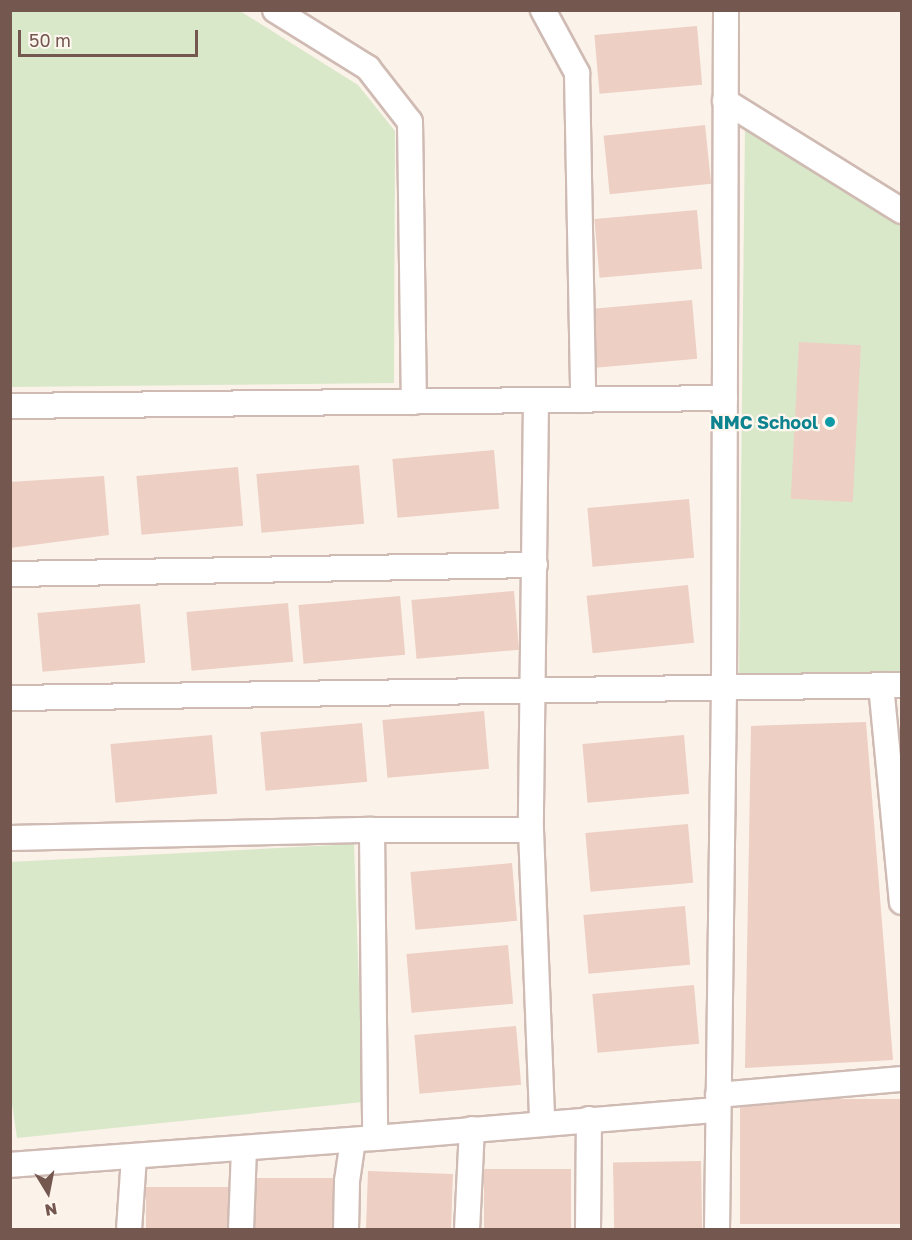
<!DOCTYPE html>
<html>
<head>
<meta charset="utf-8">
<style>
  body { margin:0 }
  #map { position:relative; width:912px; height:1240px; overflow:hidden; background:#fbf2ea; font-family:"Golos Text",sans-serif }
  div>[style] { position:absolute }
  .green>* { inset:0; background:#d9e8c9 }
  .building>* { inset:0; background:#eecfc3; transform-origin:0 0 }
  .roads { filter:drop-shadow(2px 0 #cfbbb3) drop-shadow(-2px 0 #cfbbb3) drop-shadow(0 2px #cfbbb3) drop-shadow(0 -2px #cfbbb3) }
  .street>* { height:24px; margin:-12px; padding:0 12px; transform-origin:12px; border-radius:12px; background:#fff }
  .dots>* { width:16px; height:16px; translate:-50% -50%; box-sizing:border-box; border:3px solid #fef7f0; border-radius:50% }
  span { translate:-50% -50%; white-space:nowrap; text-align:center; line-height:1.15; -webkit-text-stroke:4.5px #fef7f0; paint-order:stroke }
  .culture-label { font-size:18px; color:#0d838f; font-weight:700 }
  .right { translate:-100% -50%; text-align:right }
  .frame { position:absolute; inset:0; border:12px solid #74574f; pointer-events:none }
  .north { position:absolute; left:18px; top:1162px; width:60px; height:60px; -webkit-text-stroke:4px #fef7f0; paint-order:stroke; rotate:170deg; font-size:16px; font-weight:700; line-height:24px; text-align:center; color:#74574f }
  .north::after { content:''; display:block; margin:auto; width:21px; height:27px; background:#74574f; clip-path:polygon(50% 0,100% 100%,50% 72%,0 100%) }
  .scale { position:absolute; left:18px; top:30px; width:180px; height:27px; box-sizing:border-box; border:3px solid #74574f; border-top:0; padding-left:8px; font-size:18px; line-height:21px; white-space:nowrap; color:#74574f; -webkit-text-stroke:4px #fef7f0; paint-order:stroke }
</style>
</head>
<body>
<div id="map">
  <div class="green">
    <i style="clip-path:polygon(10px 11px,240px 11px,358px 85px,395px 131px,394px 383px,11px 387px)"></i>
    <i style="clip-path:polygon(745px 128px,901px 226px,902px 671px,739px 676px)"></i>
    <i style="clip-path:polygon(354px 844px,363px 1102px,17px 1138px,10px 1090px,10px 862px)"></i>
  </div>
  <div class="building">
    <i style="left:697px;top:26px;width:59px;height:103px;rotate:85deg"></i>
    <i style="left:705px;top:125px;width:59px;height:102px;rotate:84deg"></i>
    <i style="left:697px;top:210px;width:59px;height:103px;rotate:85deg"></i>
    <i style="left:692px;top:300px;width:59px;height:102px;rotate:85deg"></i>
    <i style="left:799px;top:342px;width:62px;height:157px;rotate:3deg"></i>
    <i style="left:494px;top:450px;width:59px;height:102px;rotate:85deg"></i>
    <i style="left:359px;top:465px;width:59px;height:103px;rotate:85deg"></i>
    <i style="left:238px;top:467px;width:59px;height:102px;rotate:85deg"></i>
    <i style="clip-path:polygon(104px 476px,109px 535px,10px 548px,10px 482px)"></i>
    <i style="left:689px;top:499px;width:59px;height:102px;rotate:85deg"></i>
    <i style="left:688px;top:585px;width:58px;height:102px;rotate:84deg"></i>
    <i style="left:514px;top:591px;width:59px;height:103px;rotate:85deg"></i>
    <i style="left:400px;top:596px;width:59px;height:102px;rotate:85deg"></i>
    <i style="left:288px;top:603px;width:59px;height:102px;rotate:85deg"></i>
    <i style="left:140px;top:604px;width:59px;height:103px;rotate:85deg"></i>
    <i style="left:484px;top:711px;width:58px;height:102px;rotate:85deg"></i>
    <i style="clip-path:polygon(866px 722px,893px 1060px,745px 1068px,751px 726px)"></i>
    <i style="left:362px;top:723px;width:59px;height:102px;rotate:85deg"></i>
    <i style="left:212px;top:735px;width:59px;height:102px;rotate:85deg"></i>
    <i style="left:684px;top:735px;width:59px;height:102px;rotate:85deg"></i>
    <i style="left:688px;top:824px;width:59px;height:103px;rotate:85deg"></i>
    <i style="left:512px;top:863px;width:58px;height:102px;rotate:85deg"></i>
    <i style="left:685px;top:906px;width:59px;height:102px;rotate:85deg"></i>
    <i style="left:508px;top:945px;width:59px;height:102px;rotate:85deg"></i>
    <i style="left:694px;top:985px;width:59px;height:102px;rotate:85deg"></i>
    <i style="left:516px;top:1026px;width:59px;height:102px;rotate:85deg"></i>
    <i style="left:902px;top:1099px;width:125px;height:162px;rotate:90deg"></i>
    <i style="left:701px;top:1161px;width:69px;height:88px;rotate:89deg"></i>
    <i style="left:571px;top:1169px;width:61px;height:87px;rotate:90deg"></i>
    <i style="left:368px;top:1171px;width:85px;height:59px;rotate:2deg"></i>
    <i style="left:253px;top:1178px;width:82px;height:52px"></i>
    <i style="left:229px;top:1187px;width:43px;height:83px;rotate:90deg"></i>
  </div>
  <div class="roads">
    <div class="street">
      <i style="left:275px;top:10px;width:110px;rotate:31.9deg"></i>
      <i style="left:368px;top:68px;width:68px;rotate:52.1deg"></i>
      <i style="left:410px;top:122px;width:280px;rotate:89.2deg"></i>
      <i style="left:543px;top:10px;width:72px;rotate:61.6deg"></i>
      <i style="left:577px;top:73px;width:327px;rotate:88.9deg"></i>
      <i style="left:725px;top:101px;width:208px;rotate:31.9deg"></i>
      <i style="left:536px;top:401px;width:429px;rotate:90.7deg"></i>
      <i style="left:531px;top:830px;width:293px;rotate:87.8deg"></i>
      <i style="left:10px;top:406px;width:715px;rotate:-0.64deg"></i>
      <i style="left:10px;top:574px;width:525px;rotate:-0.98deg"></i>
      <i style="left:881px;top:685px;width:218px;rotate:84.5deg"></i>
      <i style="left:10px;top:698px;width:892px;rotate:-0.83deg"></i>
      <i style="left:372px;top:830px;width:159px"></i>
      <i style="left:10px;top:838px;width:362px;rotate:-1.3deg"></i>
      <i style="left:372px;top:830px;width:308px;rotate:89.4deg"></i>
      <i style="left:375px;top:1138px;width:366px;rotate:175.8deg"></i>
      <i style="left:718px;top:1095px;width:185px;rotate:-5deg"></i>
      <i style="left:375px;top:1138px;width:343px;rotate:-4.7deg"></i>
      <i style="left:129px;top:1230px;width:74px;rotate:-86.1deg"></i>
      <i style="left:241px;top:1230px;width:82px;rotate:-87.9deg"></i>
      <i style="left:346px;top:1230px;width:49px;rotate:-88.8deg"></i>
      <i style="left:347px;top:1181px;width:41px;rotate:-81.7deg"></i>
      <i style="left:467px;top:1230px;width:101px;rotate:-87.2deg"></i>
      <i style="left:588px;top:1230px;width:111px;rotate:-89.5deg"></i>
      <i style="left:717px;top:1230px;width:543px;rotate:-89.26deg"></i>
      <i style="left:724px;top:687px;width:677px;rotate:-89.83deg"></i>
    </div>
  </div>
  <div class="dots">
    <i style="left:830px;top:422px;background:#0f9aa8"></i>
  </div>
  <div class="culture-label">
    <span class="right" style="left:818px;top:422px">NMC School</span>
  </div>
  <div class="frame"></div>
  <div class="north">N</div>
  <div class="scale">50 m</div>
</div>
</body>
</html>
